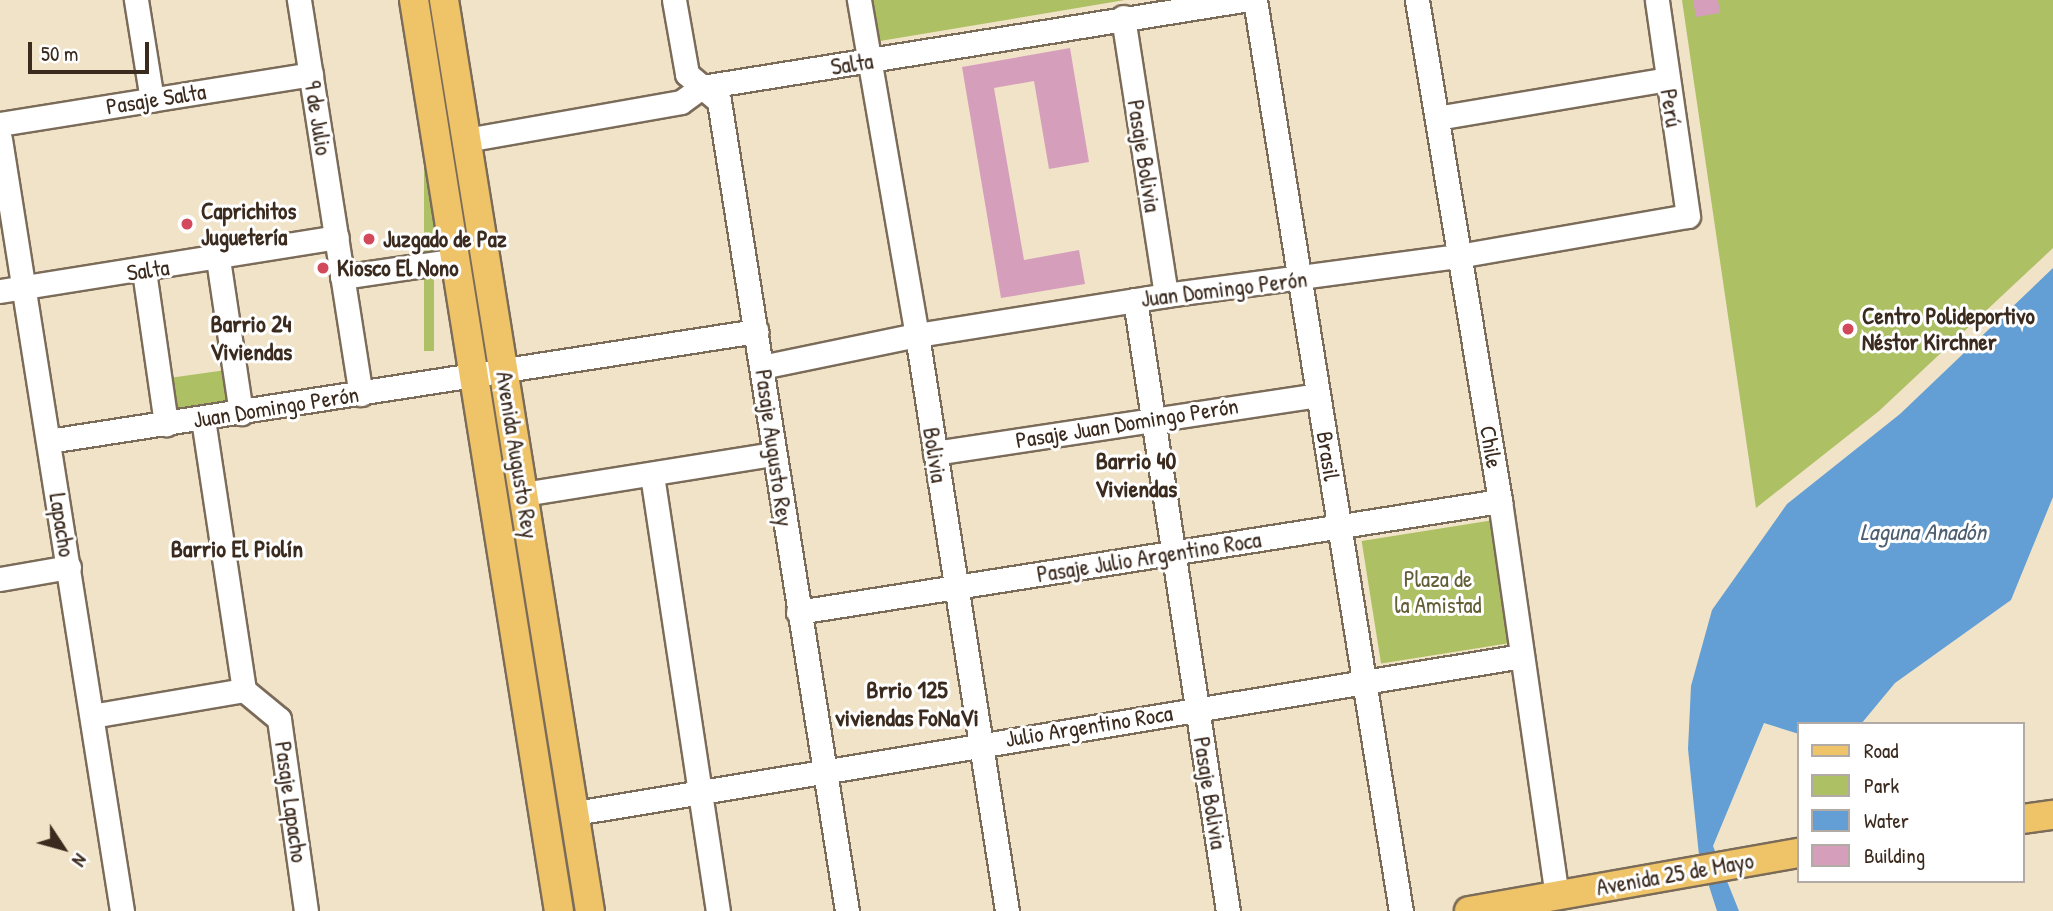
<!DOCTYPE html>
<html>
<head>
<meta charset="utf-8">
<style>
  body { margin:0 }
  #map { position:relative; width:2053px; height:911px; overflow:hidden; background:#f1e3c7; font-family:"Patrick Hand",sans-serif }
  div>[style] { position:absolute }
  .green>* { inset:0; background:#adc063; transform-origin:0 0 }
  .water>* { inset:0; background:#639fd4 }
  .building>* { inset:0; background:#d59fbc }
  .roads { filter:drop-shadow(2px 0 #7b6b59) drop-shadow(-2px 0 #7b6b59) drop-shadow(0 2px #7b6b59) drop-shadow(0 -2px #7b6b59) }
  .minor>* { height:23px; margin:-11.5px; padding:0 11.5px; transform-origin:11.5px; border-radius:11.5px; background:#fff }
  .major>* { height:28px; margin:-14px; padding:0 14px; transform-origin:14px; border-radius:14px; background:#efc469 }
  .dots>* { width:19px; height:19px; translate:-50% -50%; box-sizing:border-box; border:4px solid #fff; border-radius:50% }
  span { translate:-50% -50%; white-space:nowrap; text-align:center; line-height:1.15; -webkit-text-stroke:6px #fff; paint-order:stroke }
  .street-label { font-size:23px; color:#3b2a1e }
  .poi-label { font-size:23px; color:#3b2a1e; font-weight:700 }
  .left { translate:0 -50%; text-align:left }
  .park-label { font-size:23px; color:#635e36 }
  .neighbourhood-label { font-size:24px; color:#3b2a1e; font-weight:700 }
  .water-label { font-size:24px; color:#4d5f70; font-style:italic }
  .legend { position:absolute; left:1797px; top:722px; width:228px; height:161px; box-sizing:border-box; background:#fff; border:2px solid #b1aaa5; margin:0; padding:9px 12px; list-style:none; font-size:21px; color:#3b2a1e }
  .legend li { display:flex; align-items:center; gap:14px; height:35px }
  .legend b { width:35px; border:2px solid #b1aaa5 }
  .north { position:absolute; left:28px; top:813px; width:70px; height:70px; -webkit-text-stroke:5px #fff; paint-order:stroke; rotate:126deg; font-size:19px; font-weight:700; line-height:28px; text-align:center; color:#3b2a1e }
  .north::after { content:''; display:block; margin:auto; width:24px; height:32px; background:#3b2a1e; clip-path:polygon(50% 0,100% 100%,50% 72%,0 100%) }
  .scale { position:absolute; left:28px; top:42px; width:121px; height:32px; box-sizing:border-box; border:4px solid #3b2a1e; border-top:0; padding-left:9px; font-size:21px; line-height:24px; white-space:nowrap; color:#3b2a1e; -webkit-text-stroke:5px #fff; paint-order:stroke }
</style>
</head>
<body>
<div id="map">
  <div class="green">
    <i style="left:424px;top:0;width:10px;height:351px"></i>
    <i style="clip-path:polygon(873px 0,1125px 0,880px 41px)"></i>
    <i style="clip-path:polygon(1682px 0,2053px 0,2053px 248px,1879px 411px,1756px 508px)"></i>
    <i style="left:226px;top:370px;width:37px;height:59px;rotate:82deg"></i>
    <i style="left:501px;top:401px;width:516px;height:15px;rotate:81deg"></i>
    <i style="left:1494px;top:520px;width:124px;height:134px;rotate:81deg"></i>
  </div>
  <div class="water">
    <i style="clip-path:polygon(2053px 268px,2053px 497px,2011px 600px,1895px 683px,1861px 724px,1799px 724px,1799px 734px,1764px 723px,1713px 846px,1739px 911px,1717px 911px,1699px 855px,1688px 749px,1691px 686px,1712px 610px,1787px 504px,1900px 414px)"></i>
  </div>
  <div class="building">
    <i style="clip-path:polygon(1693px 0,1718px 0,1720px 13px,1696px 17px)"></i>
    <i style="clip-path:polygon(1070px 48px,1089px 162px,1049px 169px,1034px 81px,994px 88px,1024px 260px,1079px 250px,1085px 284px,1001px 298px,962px 67px)"></i>
  </div>
  <div class="roads">
    <div class="minor">
      <i style="left:136px;top:0;width:101px;rotate:80.9deg"></i>
      <i style="left:299px;top:0;width:399px;rotate:81.1deg"></i>
      <i style="left:674px;top:0;width:75px;rotate:80deg"></i>
      <i style="left:687px;top:74px;width:42px;rotate:40.2deg"></i>
      <i style="left:719px;top:101px;width:820px;rotate:81.02deg"></i>
      <i style="left:859px;top:0;width:340px;rotate:80.2deg"></i>
      <i style="left:917px;top:335px;width:583px;rotate:81.12deg"></i>
      <i style="left:1255px;top:0;width:923px;rotate:80.9deg"></i>
      <i style="left:1417px;top:0;width:508px;rotate:80.59deg"></i>
      <i style="left:1500px;top:501px;width:398px;rotate:81.8deg"></i>
      <i style="left:1123px;top:17px;width:281px;rotate:81.2deg"></i>
      <i style="left:1437px;top:118px;width:233px;rotate:-9.6deg"></i>
      <i style="left:0;top:124px;width:315px;rotate:-9.1deg"></i>
      <i style="left:0;top:139px;width:782px;rotate:81.02deg"></i>
      <i style="left:466px;top:140px;width:218px;rotate:-10deg"></i>
      <i style="left:681px;top:102px;width:26px;rotate:-36deg"></i>
      <i style="left:702px;top:87px;width:548px;rotate:-9.14deg"></i>
      <i style="left:218px;top:259px;width:156px;rotate:81.5deg"></i>
      <i style="left:144px;top:271px;width:155px;rotate:81.8deg"></i>
      <i style="left:342px;top:277px;width:116px;rotate:-8.4deg"></i>
      <i style="left:0;top:291px;width:341px;rotate:-9.1deg"></i>
      <i style="left:1135px;top:300px;width:618px;rotate:81.35deg"></i>
      <i style="left:762px;top:367px;width:158px;rotate:-11.7deg"></i>
      <i style="left:917px;top:335px;width:252px;rotate:-9.1deg"></i>
      <i style="left:1166px;top:295px;width:295px;rotate:-7.6deg"></i>
      <i style="left:1458px;top:256px;width:233px;rotate:-9.9deg"></i>
      <i style="left:1688px;top:216px;width:218px;rotate:-98.2deg"></i>
      <i style="left:203px;top:419px;width:274px;rotate:81.4deg"></i>
      <i style="left:244px;top:690px;width:45px;rotate:39.6deg"></i>
      <i style="left:279px;top:719px;width:194px;rotate:82deg"></i>
      <i style="left:49px;top:441px;width:716px;rotate:-8.84deg"></i>
      <i style="left:935px;top:453px;width:387px;rotate:-8.6deg"></i>
      <i style="left:652px;top:475px;width:441px;rotate:81.4deg"></i>
      <i style="left:523px;top:494px;width:254px;rotate:-9.1deg"></i>
      <i style="left:0;top:579px;width:70px;rotate:-9.9deg"></i>
      <i style="left:798px;top:612px;width:711px;rotate:-8.99deg"></i>
      <i style="left:92px;top:716px;width:154px;rotate:-9.7deg"></i>
      <i style="left:575px;top:813px;width:959px;rotate:-9.42deg"></i>
    </div>
    <div class="major">
      <i style="left:414px;top:0;width:922px;rotate:80.96deg"></i>
      <i style="left:444px;top:0;width:923px;rotate:80.9deg"></i>
      <i style="left:2023px;top:819px;width:30px;rotate:-8deg"></i>
      <i style="left:1469px;top:911px;width:335px;rotate:-10deg"></i>
    </div>
  </div>
  <div class="dots">
    <i style="left:187px;top:224px;background:#d1495b"></i>
    <i style="left:369px;top:239px;background:#d1495b"></i>
    <i style="left:323px;top:268px;background:#d1495b"></i>
    <i style="left:1848px;top:329px;background:#d1495b"></i>
  </div>
  <div class="street-label">
    <span style="left:852px;top:64px;rotate:-9deg">Salta</span>
    <span style="left:156px;top:99px;rotate:-9deg">Pasaje Salta</span>
    <span style="left:1671px;top:108px;rotate:81deg">Perú</span>
    <span style="left:318px;top:118px;rotate:81deg">9 de Julio</span>
    <span style="left:1144px;top:156px;rotate:81deg">Pasaje Bolivia</span>
    <span style="left:148px;top:270px;rotate:-8deg">Salta</span>
    <span style="left:1224px;top:289px;rotate:-7deg">Juan Domingo Perón</span>
    <span style="left:276px;top:407px;rotate:-9deg">Juan Domingo Perón</span>
    <span style="left:1127px;top:423px;rotate:-9deg">Pasaje Juan Domingo Perón</span>
    <span style="left:1491px;top:447px;rotate:80deg">Chile</span>
    <span style="left:774px;top:448px;rotate:82deg">Pasaje Augusto Rey</span>
    <span style="left:517px;top:455px;rotate:81deg">Avenida Augusto Rey</span>
    <span style="left:935px;top:455px;rotate:81deg">Bolivia</span>
    <span style="left:1328px;top:456px;rotate:81deg">Brasil</span>
    <span style="left:62px;top:525px;rotate:81deg">Lapacho</span>
    <span style="left:1149px;top:557px;rotate:-9deg">Pasaje Julio Argentino Roca</span>
    <span style="left:1089px;top:726px;rotate:-9deg">Julio Argentino Roca</span>
    <span style="left:1210px;top:793px;rotate:81deg">Pasaje Bolivia</span>
    <span style="left:291px;top:802px;rotate:82deg">Pasaje Lapacho</span>
    <span style="left:1675px;top:874px;rotate:-10deg">Avenida 25 de Mayo</span>
  </div>
  <div class="poi-label">
    <span class="left" style="left:201px;top:224px">Caprichitos<br>Juguetería</span>
    <span class="left" style="left:383px;top:239px">Juzgado de Paz</span>
    <span class="left" style="left:337px;top:268px">Kiosco El Nono</span>
    <span class="left" style="left:1862px;top:329px">Centro Polideportivo<br>Néstor Kirchner</span>
  </div>
  <div class="park-label">
    <span style="left:1438px;top:592px">Plaza de<br>la Amistad</span>
  </div>
  <div class="neighbourhood-label">
    <span style="left:251px;top:338px">Barrio 24<br>Viviendas</span>
    <span style="left:1136px;top:475px">Barrio 40<br>Viviendas</span>
    <span style="left:237px;top:549px">Barrio El Piolín</span>
    <span style="left:907px;top:704px">Brrio 125<br>viviendas FoNaVi</span>
  </div>
  <div class="water-label">
    <span style="left:1923px;top:532px">Laguna Anadón</span>
  </div>
  <ul class="legend">
  <li><b style="height:9px;background:#efc469"></b>Road</li>
  <li><b style="height:19px;background:#adc063"></b>Park</li>
  <li><b style="height:19px;background:#639fd4"></b>Water</li>
  <li><b style="height:19px;background:#d59fbc"></b>Building</li>
  </ul>
  <div class="north">N</div>
  <div class="scale">50 m</div>
</div>
</body>
</html>
